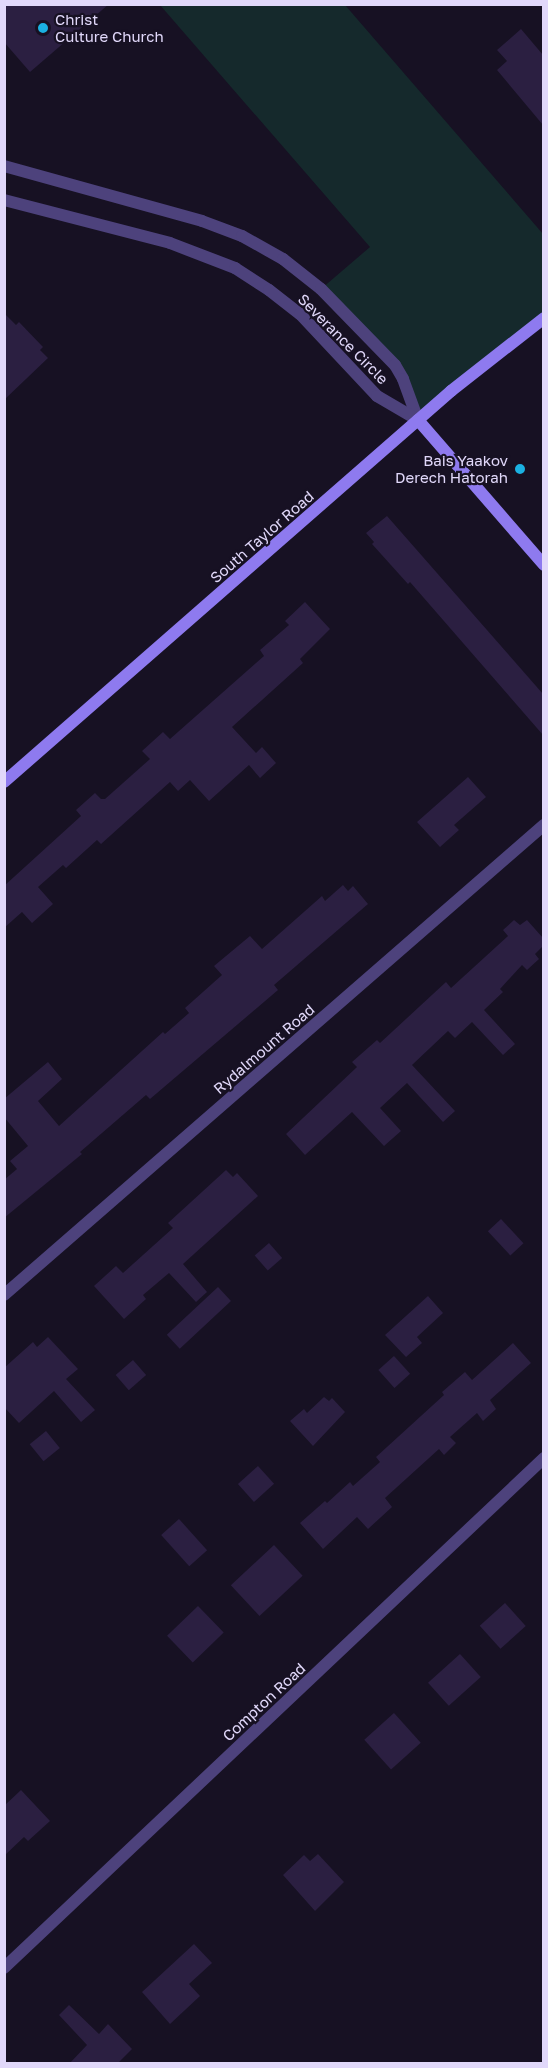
<!DOCTYPE html>
<html>
<head>
<meta charset="utf-8">
<style>
  body { margin:0 }
  #map { position:relative; width:548px; height:2068px; overflow:hidden; background:#171123; font-family:"Golos Text",sans-serif }
  div>[style] { position:absolute }
  .green>* { inset:0; background:#15292c }
  .building>* { inset:0; background:#2b1f41; transform-origin:0 0 }
  .street>* { height:12px; margin:-6px; padding:0 6px; transform-origin:6px; border-radius:6px; background:#4d427c }
  .secondary>* { height:12px; margin:-6px; padding:0 6px; transform-origin:6px; border-radius:6px; background:#8e7aef }
  .dots>* { width:16px; height:16px; translate:-50% -50%; box-sizing:border-box; border:3px solid #171123; border-radius:50% }
  span { translate:-50% -50%; white-space:nowrap; text-align:center; line-height:1.15; -webkit-text-stroke:4.5px #171123; paint-order:stroke }
  .poi-label { font-size:15px; color:#e1d8fa }
  .left { translate:0 -50%; text-align:left }
  .right { translate:-100% -50%; text-align:right }
  .street-label { font-size:15px; color:#e1d8fa }
  .frame { position:absolute; inset:0; border:6px solid #e1d8fa; pointer-events:none }
</style>
</head>
<body>
<div id="map">
  <div class="green">
    <i style="clip-path:polygon(160px 5px,345px 5px,543px 234px,543px 318px,418px 420px,403px 379px,321px 289px,370px 247px)"></i>
  </div>
  <div class="building">
    <i style="clip-path:polygon(4px 4px,109px 4px,30px 72px,4px 42px)"></i>
    <i style="clip-path:polygon(521px 29px,543px 55px,543px 125px,497px 70px,507px 61px,497px 50px)"></i>
    <i style="clip-path:polygon(4px 313px,16px 325px,19px 322px,43px 347px,40px 350px,48px 358px,4px 400px)"></i>
    <i style="clip-path:polygon(387px 516px,543px 694px,543px 735px,410px 582px,408px 584px,372px 544px,374px 542px,366px 533px)"></i>
    <i style="clip-path:polygon(305px 602px,330px 629px,300px 659px,303px 663px,232px 727px,256px 753px,262px 747px,276px 763px,260px 778px,249px 765px,209px 801px,190px 780px,178px 791px,170px 782px,101px 844px,97px 840px,66px 868px,63px 865px,38px 887px,53px 904px,32px 923px,22px 912px,4px 928px,4px 886px,81px 816px,76px 810px,95px 793px,101px 799px,105px 799px,150px 759px,142px 751px,163px 732px,170px 739px,264px 656px,260px 650px,289px 625px,285px 621px)"></i>
    <i style="clip-path:polygon(468px 777px,486px 797px,454px 825px,459px 830px,440px 847px,417px 822px)"></i>
    <i style="clip-path:polygon(343px 885px,348px 891px,353px 886px,368px 904px,274px 985px,278px 990px,150px 1099px,146px 1095px,80px 1152px,82px 1154px,4px 1218px,4px 1180px,17px 1169px,10px 1161px,28px 1146px,4px 1117px,4px 1099px,48px 1062px,62px 1079px,38px 1101px,59px 1126px,163px 1032px,165px 1034px,189px 1013px,185px 1008px,222px 975px,214px 966px,250px 936px,262px 949px,322px 896px,325px 901px)"></i>
    <i style="clip-path:polygon(514px 920px,520px 925px,527px 920px,543px 938px,543px 946px,535px 954px,539px 959px,527px 970px,522px 965px,500px 989px,503px 992px,484px 1010px,515px 1044px,503px 1055px,472px 1022px,455px 1038px,448px 1031px,412px 1065px,455px 1111px,443px 1122px,407px 1083px,380px 1108px,401px 1131px,384px 1146px,352px 1112px,305px 1155px,286px 1134px,357px 1067px,352px 1062px,377px 1040px,380px 1043px,446px 982px,451px 988px,508px 936px,503px 930px)"></i>
    <i style="clip-path:polygon(226px 1170px,233px 1177px,237px 1173px,258px 1196px,183px 1264px,207px 1292px,196px 1302px,169px 1273px,143px 1295px,146px 1299px,124px 1319px,94px 1286px,116px 1266px,123px 1273px,173px 1228px,168px 1223px)"></i>
    <i style="left:501px;top:1219px;width:33px;height:18px;rotate:47deg"></i>
    <i style="left:269px;top:1243px;width:20px;height:19px;rotate:49deg"></i>
    <i style="left:218px;top:1287px;width:19px;height:70px;rotate:47deg"></i>
    <i style="clip-path:polygon(428px 1296px,443px 1313px,417px 1337px,422px 1343px,406px 1357px,385px 1335px)"></i>
    <i style="clip-path:polygon(48px 1337px,78px 1369px,66px 1379px,95px 1410px,81px 1422px,54px 1391px,19px 1423px,4px 1407px,4px 1368px,33px 1342px,37px 1347px)"></i>
    <i style="clip-path:polygon(513px 1343px,531px 1363px,490px 1400px,496px 1409px,483px 1421px,477px 1413px,450px 1437px,456px 1443px,444px 1455px,439px 1449px,385px 1498px,392px 1507px,368px 1529px,357px 1517px,323px 1549px,300px 1523px,325px 1501px,327px 1503px,350px 1482px,353px 1486px,380px 1462px,376px 1457px,444px 1395px,442px 1392px,465px 1372px,472px 1380px)"></i>
    <i style="left:394px;top:1356px;width:24px;height:21px;rotate:48deg"></i>
    <i style="left:133px;top:1360px;width:20px;height:23px;rotate:49deg"></i>
    <i style="clip-path:polygon(324px 1397px,329px 1401px,332px 1398px,345px 1412px,313px 1446px,290px 1421px,304px 1409px,307px 1413px)"></i>
    <i style="left:46px;top:1431px;width:22px;height:21px;rotate:51deg"></i>
    <i style="left:258px;top:1466px;width:24px;height:27px;rotate:48deg"></i>
    <i style="left:179px;top:1519px;width:42px;height:24px;rotate:48deg"></i>
    <i style="left:274px;top:1545px;width:42px;height:59px;rotate:47deg"></i>
    <i style="left:505px;top:1603px;width:31px;height:34px;rotate:48deg"></i>
    <i style="left:198px;top:1606px;width:37px;height:43px;rotate:46deg"></i>
    <i style="left:460px;top:1654px;width:31px;height:43px;rotate:48deg"></i>
    <i style="left:394px;top:1713px;width:40px;height:40px;rotate:48deg"></i>
    <i style="clip-path:polygon(21px 1790px,50px 1821px,28px 1841px,24px 1837px,4px 1856px,4px 1806px)"></i>
    <i style="clip-path:polygon(318px 1854px,344px 1882px,315px 1911px,283px 1875px,304px 1855px,310px 1861px)"></i>
    <i style="clip-path:polygon(194px 1944px,212px 1963px,189px 1984px,200px 1996px,170px 2024px,142px 1992px)"></i>
    <i style="clip-path:polygon(69px 2005px,99px 2034px,108px 2024px,132px 2049px,117px 2064px,69px 2064px,87px 2045px,59px 2015px)"></i>
  </div>
  <div class="street">
    <i style="left:4px;top:166px;width:205px;rotate:15.5deg"></i>
    <i style="left:202px;top:221px;width:43px;rotate:20.6deg"></i>
    <i style="left:242px;top:236px;width:47px;rotate:29.3deg"></i>
    <i style="left:283px;top:259px;width:48px;rotate:38.3deg"></i>
    <i style="left:321px;top:289px;width:106px;rotate:45.8deg"></i>
    <i style="left:395px;top:365px;width:16px;rotate:60deg"></i>
    <i style="left:403px;top:379px;width:44px;rotate:69.9deg"></i>
    <i style="left:4px;top:200px;width:171px;rotate:14.5deg"></i>
    <i style="left:170px;top:243px;width:70px;rotate:21deg"></i>
    <i style="left:235px;top:268px;width:40px;rotate:32.9deg"></i>
    <i style="left:269px;top:290px;width:39px;rotate:38deg"></i>
    <i style="left:300px;top:314px;width:112px;rotate:46.8deg"></i>
    <i style="left:377px;top:396px;width:48px;rotate:30.3deg"></i>
    <i style="left:4px;top:1295px;width:716px;rotate:-41.04deg"></i>
    <i style="left:4px;top:1968px;width:743px;rotate:-43.36deg"></i>
  </div>
  <div class="secondary">
    <i style="left:418px;top:420px;width:192px;rotate:49deg"></i>
    <i style="left:4px;top:782px;width:594px;rotate:-41.18deg"></i>
    <i style="left:451px;top:391px;width:118px;rotate:-38.1deg"></i>
  </div>
  <div class="dots">
    <i style="left:43px;top:28px;background:#1bb1e2"></i>
    <i style="left:520px;top:469px;background:#1bb1e2"></i>
  </div>
  <div class="poi-label">
    <span class="left" style="left:55px;top:28px">Christ<br>Culture Church</span>
    <span class="right" style="left:508px;top:469px">Bais Yaakov<br>Derech Hatorah</span>
  </div>
  <div class="street-label">
    <span style="left:343px;top:339px;rotate:45deg">Severance Circle</span>
    <span style="left:262px;top:537px;rotate:-41deg">South Taylor Road</span>
    <span style="left:264px;top:1049px;rotate:-41deg">Rydalmount Road</span>
    <span style="left:264px;top:1702px;rotate:-43deg">Compton Road</span>
  </div>
  <div class="frame"></div>
</div>
</body>
</html>
